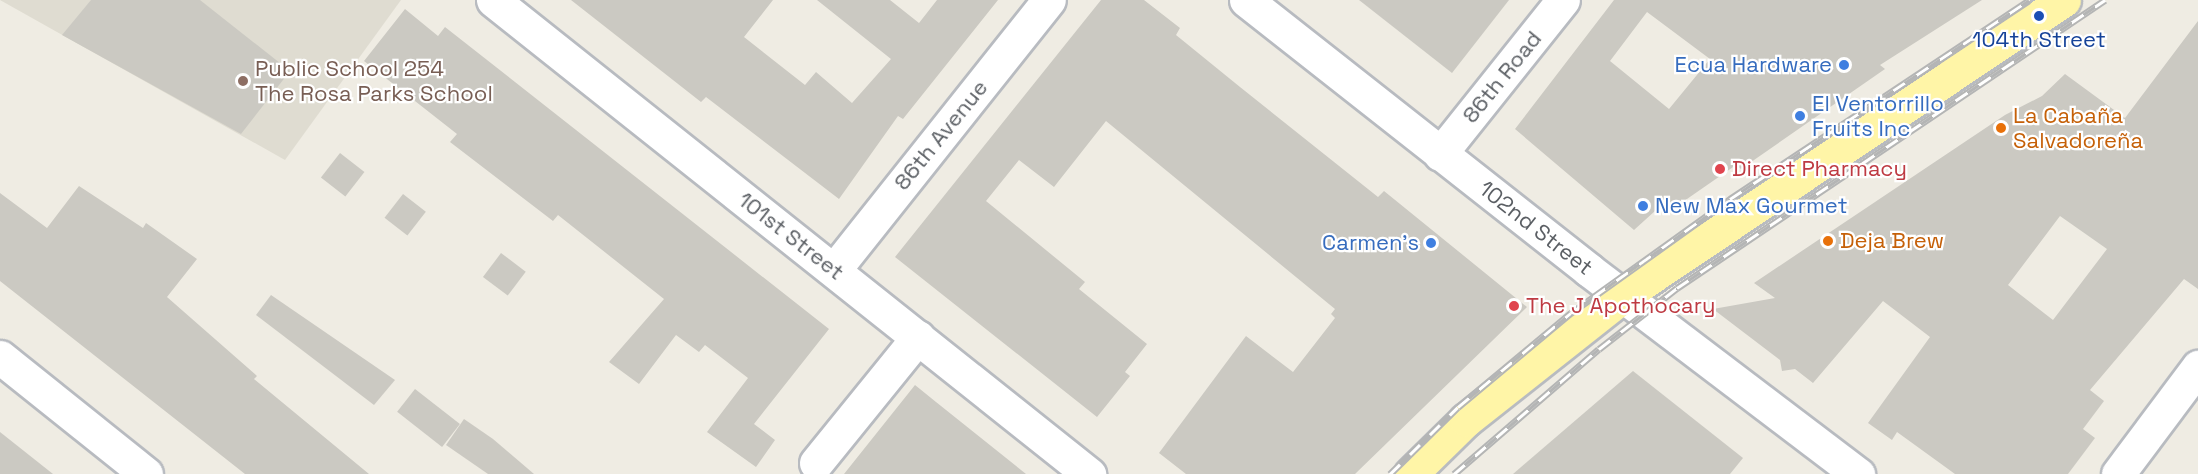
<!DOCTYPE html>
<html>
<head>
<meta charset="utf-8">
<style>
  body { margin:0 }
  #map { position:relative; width:2198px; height:474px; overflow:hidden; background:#efece3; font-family:"Space Grotesk",sans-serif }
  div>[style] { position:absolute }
  .education>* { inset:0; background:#dfdcd1 }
  .building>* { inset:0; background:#cbc9c2; transform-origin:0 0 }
  .roads { filter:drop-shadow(2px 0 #b8bbc0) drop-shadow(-2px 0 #b8bbc0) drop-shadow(0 2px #b8bbc0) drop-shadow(0 -2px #b8bbc0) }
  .minor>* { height:33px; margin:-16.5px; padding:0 16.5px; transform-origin:16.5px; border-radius:16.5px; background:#fff }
  .major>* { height:33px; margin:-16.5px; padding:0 16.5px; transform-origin:16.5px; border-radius:16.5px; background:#fff5a7 }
  .rail>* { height:7px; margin-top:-3.5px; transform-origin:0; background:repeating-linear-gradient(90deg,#fff 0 14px,#b4b5b5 0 28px); box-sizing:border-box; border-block:2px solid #b4b5b5 }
  .dots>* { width:16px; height:16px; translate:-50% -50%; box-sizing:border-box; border:3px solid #fff; border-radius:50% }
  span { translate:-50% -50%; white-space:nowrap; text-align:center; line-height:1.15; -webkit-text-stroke:4.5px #fff; paint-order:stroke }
  .transit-label { font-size:22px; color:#164399 }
  .shop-label { font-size:22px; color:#366cbe }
  .right { translate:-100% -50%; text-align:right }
  .left { translate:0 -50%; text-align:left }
  .education-label { font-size:22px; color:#785e54 }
  .street-label { font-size:22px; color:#5b5f64 }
  .food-label { font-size:22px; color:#c56008 }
  .health-label { font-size:22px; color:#be3a42 }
</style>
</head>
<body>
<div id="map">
  <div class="education">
    <i style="clip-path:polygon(0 0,401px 0,285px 160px)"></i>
  </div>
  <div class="building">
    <i style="clip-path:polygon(91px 0,200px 0,290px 71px,241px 134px,62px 35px)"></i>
    <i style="clip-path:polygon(571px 0,773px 0,744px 37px,805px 85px,816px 72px,852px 103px,891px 59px,817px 0,890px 0,919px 23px,937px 0,998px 0,903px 119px,898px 116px,839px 199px,706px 97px,701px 102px)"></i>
    <i style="clip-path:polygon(1101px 0,1144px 0,1180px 28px,1176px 35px,1240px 87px,1378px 197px,1384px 191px,1527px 307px,1355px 474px,1186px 474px,1159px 453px,1246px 336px,1293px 372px,1335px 318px,1331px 314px,1335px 309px,1106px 121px,1054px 187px,1019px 160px,986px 201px,1085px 282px,1079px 289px,1147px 344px,1125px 372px,1130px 376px,1097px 417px,895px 257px)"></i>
    <i style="clip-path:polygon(1359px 0,1509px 0,1452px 73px)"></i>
    <i style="clip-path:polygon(evenodd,1614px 0,1982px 0,1880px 65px,1885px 69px,1741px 169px,1736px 165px,1674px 208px,1666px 201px,1634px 230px,1515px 129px,1614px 0,1647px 12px,1710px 59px,1669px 109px,1610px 61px,1647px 12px)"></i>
    <i style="clip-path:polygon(405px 9px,438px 36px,445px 27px,829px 329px,754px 424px,775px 440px,756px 467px,707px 432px,748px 378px,705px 345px,699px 352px,676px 335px,639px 384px,609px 362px,664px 299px,558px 215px,553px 221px,450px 142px,457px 134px,364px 61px)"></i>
    <i style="clip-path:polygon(evenodd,2198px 21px,2198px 289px,2184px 279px,2090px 390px,2104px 401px,2083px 429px,2095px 438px,2068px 474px,1955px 474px,1897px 432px,1892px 440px,1868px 423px,1930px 337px,1883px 301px,1813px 383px,1795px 369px,1782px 371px,1780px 360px,1713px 309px,1775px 298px,1754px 283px,2005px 115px,2042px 96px,2065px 74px,2125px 118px,2198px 21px,2060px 216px,2107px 249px,2053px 320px,2008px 285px,2060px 216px)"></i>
    <i style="left:340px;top:153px;width:31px;height:31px;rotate:38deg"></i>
    <i style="clip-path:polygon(79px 186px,143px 228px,146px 223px,197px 259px,167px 297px,257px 376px,254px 379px,369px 474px,245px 474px,0 281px,0 193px,47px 228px)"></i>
    <i style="left:403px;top:194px;width:29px;height:30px;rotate:38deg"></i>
    <i style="left:501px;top:253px;width:31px;height:30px;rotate:37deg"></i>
    <i style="clip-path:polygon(271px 295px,395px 380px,374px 405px,256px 315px)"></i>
    <i style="clip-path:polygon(1633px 371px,1743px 458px,1730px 474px,1513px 474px)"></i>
    <i style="clip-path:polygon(915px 385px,936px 402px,1026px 474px,844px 474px)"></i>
    <i style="left:415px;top:389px;width:57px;height:29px;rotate:38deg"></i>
    <i style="clip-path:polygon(464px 419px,493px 439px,534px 474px,488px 474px,446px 445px)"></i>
    <i style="clip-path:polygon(0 432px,53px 474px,0 474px)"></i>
  </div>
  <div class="roads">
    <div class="minor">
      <i style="left:493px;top:0;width:762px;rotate:38.5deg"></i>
      <i style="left:1246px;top:0;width:437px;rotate:38.2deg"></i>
      <i style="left:1589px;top:270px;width:338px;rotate:37.2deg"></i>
      <i style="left:1440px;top:154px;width:197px;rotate:-51.4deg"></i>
      <i style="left:834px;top:270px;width:345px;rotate:-51.5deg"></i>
      <i style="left:0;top:357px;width:187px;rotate:38.7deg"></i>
      <i style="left:816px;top:463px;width:162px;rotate:-51deg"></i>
      <i style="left:2118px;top:474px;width:134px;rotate:-53.2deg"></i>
    </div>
    <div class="major">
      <i style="left:1411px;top:474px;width:77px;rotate:-44.5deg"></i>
      <i style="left:1466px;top:420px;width:200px;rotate:-38.3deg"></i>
      <i style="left:1623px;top:296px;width:531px;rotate:-33.87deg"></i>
    </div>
  </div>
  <div class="rail">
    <i style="left:1390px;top:474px;width:95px;rotate:-44.6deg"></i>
    <i style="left:1458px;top:407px;width:147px;rotate:-39.8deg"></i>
    <i style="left:1571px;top:313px;width:196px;rotate:-35.6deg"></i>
    <i style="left:1730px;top:199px;width:359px;rotate:-33.6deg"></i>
    <i style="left:1454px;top:474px;width:191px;rotate:-40.8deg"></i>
    <i style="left:1599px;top:349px;width:99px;rotate:-38deg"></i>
    <i style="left:1677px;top:288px;width:516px;rotate:-33.94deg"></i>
  </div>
  <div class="dots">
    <i style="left:2039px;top:16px;background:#1a4fb4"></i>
    <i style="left:1844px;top:65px;background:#3f7fe0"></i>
    <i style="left:243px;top:81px;background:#8d6e63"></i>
    <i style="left:1800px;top:116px;background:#3f7fe0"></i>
    <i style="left:2001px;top:128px;background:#e8710a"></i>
    <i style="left:1720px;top:169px;background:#e0444e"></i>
    <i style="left:1643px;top:206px;background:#3f7fe0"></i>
    <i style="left:1828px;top:241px;background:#e8710a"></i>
    <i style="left:1431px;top:243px;background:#3f7fe0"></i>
    <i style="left:1514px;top:306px;background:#e0444e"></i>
  </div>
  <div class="transit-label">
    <span style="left:2039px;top:40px">104th Street</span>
  </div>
  <div class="shop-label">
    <span class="right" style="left:1832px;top:65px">Ecua Hardware</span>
    <span class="left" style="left:1812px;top:116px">El Ventorrillo<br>Fruits Inc</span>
    <span class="left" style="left:1655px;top:206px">New Max Gourmet</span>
    <span class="right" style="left:1419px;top:243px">Carmen's</span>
  </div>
  <div class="education-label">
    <span class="left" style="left:255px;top:81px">Public School 254<br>The Rosa Parks School</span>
  </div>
  <div class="street-label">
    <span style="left:1502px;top:77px;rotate:-51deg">86th Road</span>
    <span style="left:941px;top:135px;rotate:-51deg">86th Avenue</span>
    <span style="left:1536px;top:228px;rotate:38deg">102nd Street</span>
    <span style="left:791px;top:236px;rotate:38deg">101st Street</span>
  </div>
  <div class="food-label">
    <span class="left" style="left:2013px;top:128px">La Cabaña<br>Salvadoreña</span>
    <span class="left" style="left:1840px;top:241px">Deja Brew</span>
  </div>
  <div class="health-label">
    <span class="left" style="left:1732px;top:169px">Direct Pharmacy</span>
    <span class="left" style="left:1526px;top:306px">The J Apothocary</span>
  </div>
</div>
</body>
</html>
